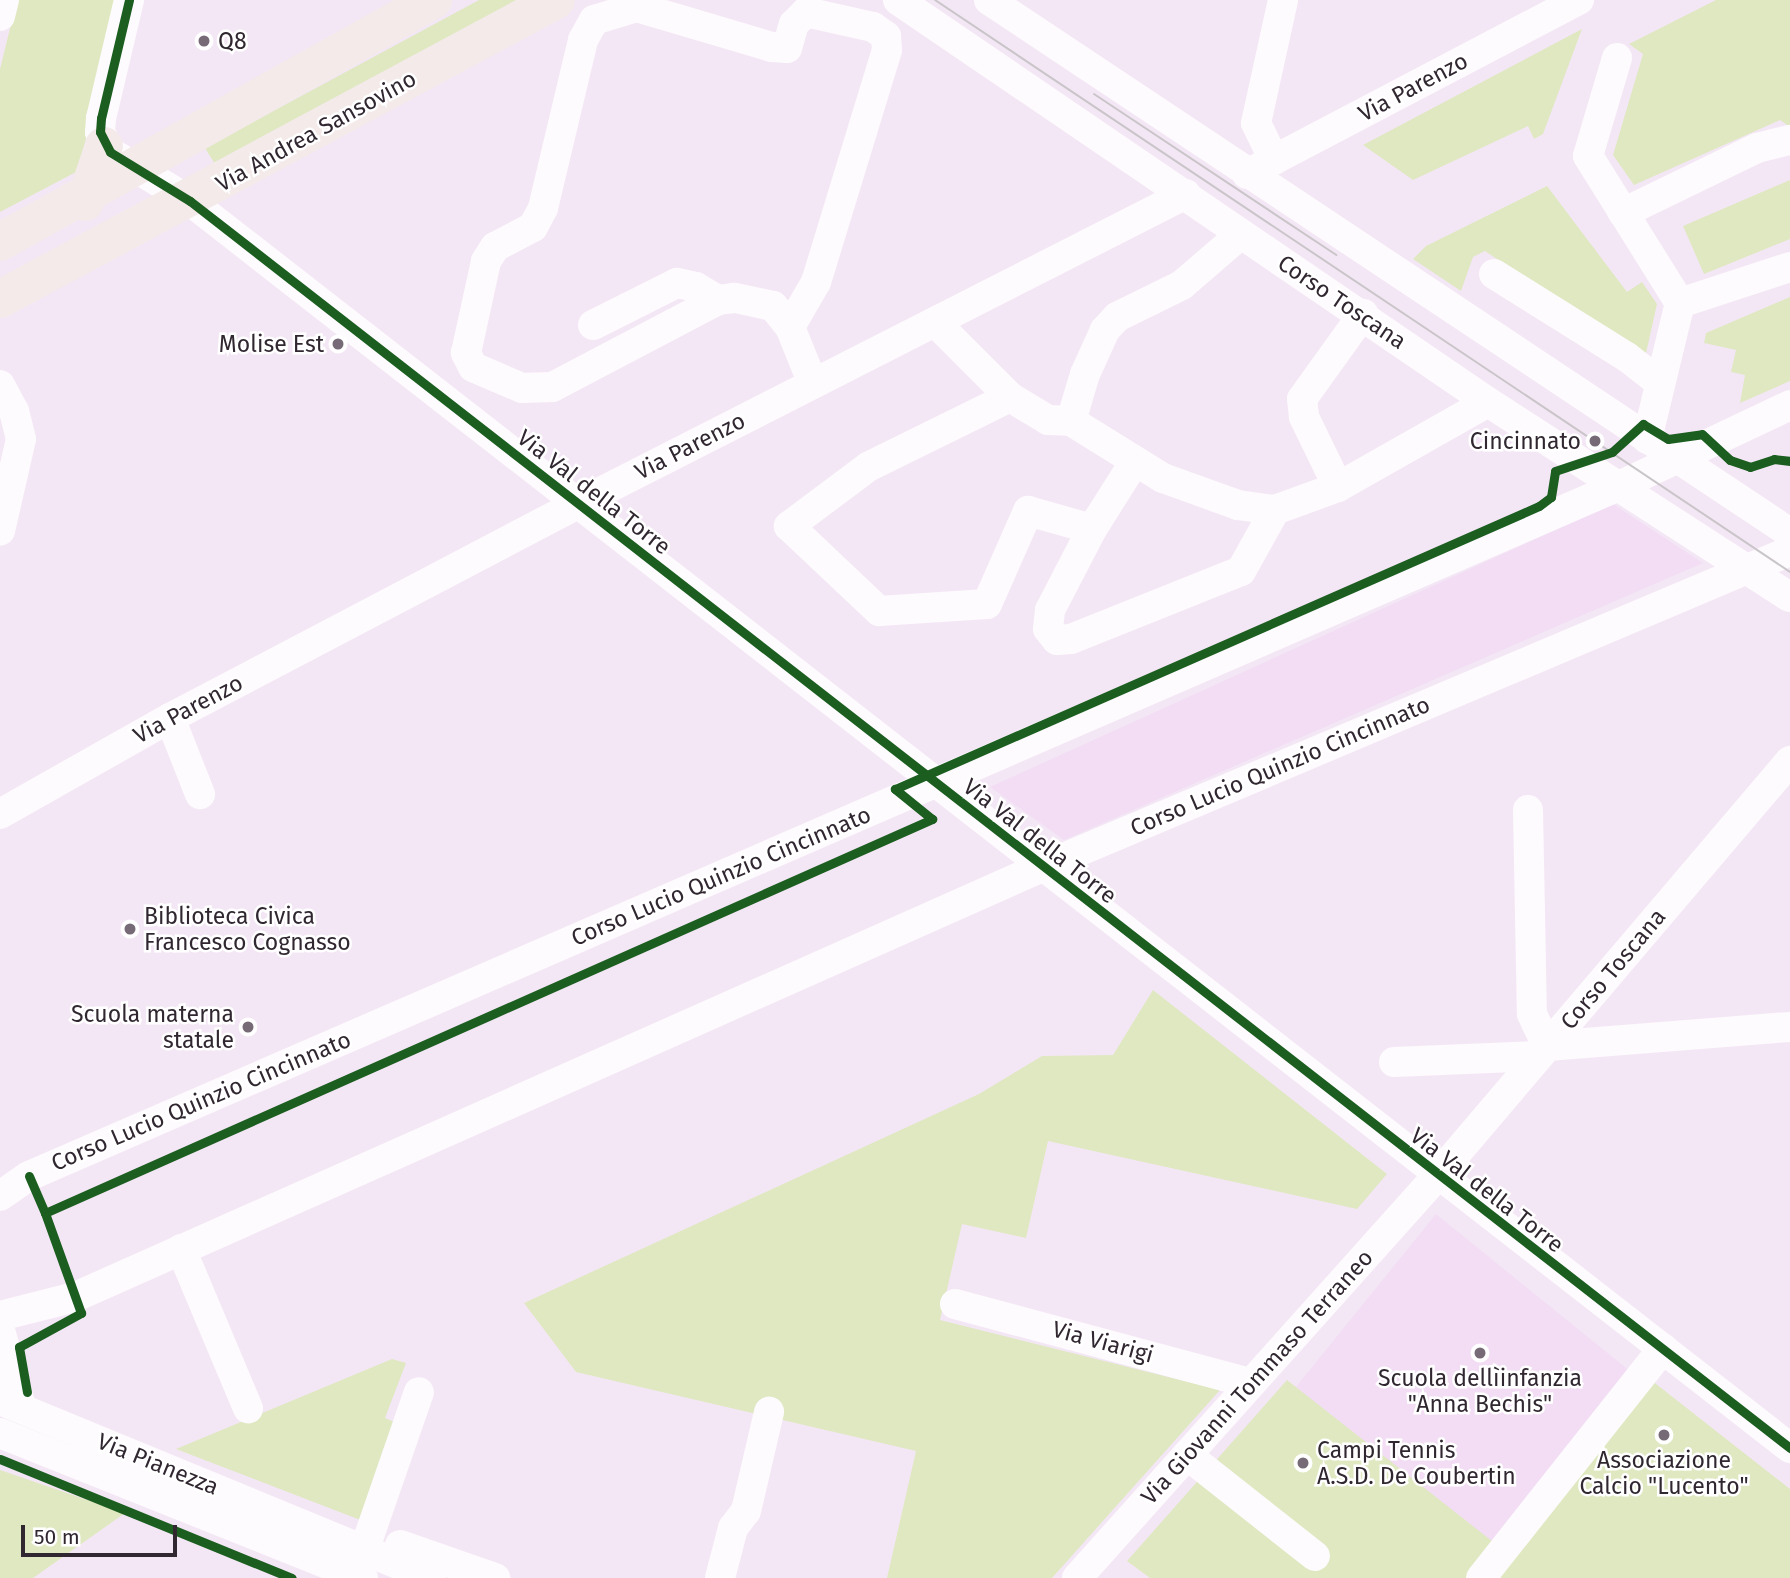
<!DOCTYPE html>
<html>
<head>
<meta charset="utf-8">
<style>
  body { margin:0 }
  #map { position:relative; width:1790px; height:1578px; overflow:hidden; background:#f4e7f5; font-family:"Fira Sans",sans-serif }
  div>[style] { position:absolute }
  .built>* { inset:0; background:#f2ddf4; transform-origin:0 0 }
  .green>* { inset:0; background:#dfe8c1 }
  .minor>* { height:30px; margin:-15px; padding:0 15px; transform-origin:15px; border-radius:15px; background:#fdfbfe }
  .major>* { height:38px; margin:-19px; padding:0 19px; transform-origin:19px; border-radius:19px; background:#f3eae9 }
  .tram>* { height:2px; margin:-1px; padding:0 1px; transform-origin:1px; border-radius:1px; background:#c9c5c9 }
  .cycleway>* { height:9px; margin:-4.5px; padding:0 4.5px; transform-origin:4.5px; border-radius:4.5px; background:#1b5e20 }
  .dots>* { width:19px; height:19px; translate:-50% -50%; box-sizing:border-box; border:4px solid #fff; border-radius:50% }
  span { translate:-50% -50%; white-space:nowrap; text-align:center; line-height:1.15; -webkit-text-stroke:5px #fff; paint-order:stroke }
  .poi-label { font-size:23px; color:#302730 }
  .left { translate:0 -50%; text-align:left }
  .right { translate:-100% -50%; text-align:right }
  .street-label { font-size:23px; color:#302730 }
  .scale { position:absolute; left:21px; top:1525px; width:156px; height:32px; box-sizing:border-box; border:4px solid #302730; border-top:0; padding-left:9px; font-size:21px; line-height:24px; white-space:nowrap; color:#302730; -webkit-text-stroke:5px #fff; paint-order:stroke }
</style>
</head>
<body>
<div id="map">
  <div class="built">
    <i style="clip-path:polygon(1613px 504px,1703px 563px,1064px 840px,990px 787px)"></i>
    <i style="left:1436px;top:1214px;width:255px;height:223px;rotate:39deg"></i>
  </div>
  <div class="green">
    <i style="clip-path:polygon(17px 0,120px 0,78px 171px,0 212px,0 69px)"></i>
    <i style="clip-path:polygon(479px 0,525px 0,218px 169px,205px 148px)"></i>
    <i style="clip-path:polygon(1716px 0,1790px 0,1790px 127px,1780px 120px,1634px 185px,1613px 155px,1643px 54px,1629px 44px)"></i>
    <i style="clip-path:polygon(1582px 29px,1543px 134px,1534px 139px,1528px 126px,1413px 180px,1363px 145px)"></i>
    <i style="clip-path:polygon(1790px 180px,1790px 239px,1704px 274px,1683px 226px)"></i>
    <i style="clip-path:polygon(1547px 186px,1627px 292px,1642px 282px,1657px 304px,1645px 358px,1485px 251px,1473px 257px,1461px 291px,1413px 259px,1426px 246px)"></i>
    <i style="clip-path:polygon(1790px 297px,1790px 381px,1740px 403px,1745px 375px,1731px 372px,1736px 350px,1704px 343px,1706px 333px)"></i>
    <i style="clip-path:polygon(1153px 990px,1387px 1174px,1357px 1209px,1048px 1141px,1026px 1238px,962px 1224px,940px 1320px,1220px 1390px,1052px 1578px,887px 1578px,916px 1451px,576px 1372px,524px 1303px,979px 1094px,1042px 1056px,1113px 1055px)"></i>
    <i style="clip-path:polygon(392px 1359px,406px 1363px,385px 1418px,399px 1424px,363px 1521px,176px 1449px)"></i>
    <i style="clip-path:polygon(1287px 1380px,1497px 1545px,1651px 1380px,1790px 1489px,1790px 1578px,1150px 1578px,1127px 1561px)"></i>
    <i style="clip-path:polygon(0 1470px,125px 1513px,33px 1578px,0 1578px)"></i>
  </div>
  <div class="minor">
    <i style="left:129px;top:0;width:121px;rotate:103.3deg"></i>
    <i style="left:101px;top:118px;width:14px;rotate:94deg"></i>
    <i style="left:100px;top:132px;width:22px;rotate:63deg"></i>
    <i style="left:110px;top:152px;width:94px;rotate:31.5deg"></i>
    <i style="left:190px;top:201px;width:2029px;rotate:37.93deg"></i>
    <i style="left:898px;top:0;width:714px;rotate:34.27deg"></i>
    <i style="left:1488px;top:402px;width:359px;rotate:32.9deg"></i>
    <i style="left:989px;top:0;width:962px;rotate:33.64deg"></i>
    <i style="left:0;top:16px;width:16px;rotate:-76deg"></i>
    <i style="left:1617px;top:58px;width:102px;rotate:106.5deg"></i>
    <i style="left:1588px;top:156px;width:173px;rotate:58deg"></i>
    <i style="left:1274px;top:160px;width:41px;rotate:-115.9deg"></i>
    <i style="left:1256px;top:123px;width:126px;rotate:-77.6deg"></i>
    <i style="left:1247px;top:174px;width:375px;rotate:-27.7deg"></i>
    <i style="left:1623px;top:213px;width:149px;rotate:-25.9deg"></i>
    <i style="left:1757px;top:148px;width:34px;rotate:-14deg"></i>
    <i style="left:1241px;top:234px;width:78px;rotate:139.2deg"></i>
    <i style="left:1182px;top:285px;width:72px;rotate:153.8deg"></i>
    <i style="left:1117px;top:317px;width:18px;rotate:133deg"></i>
    <i style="left:1105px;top:330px;width:48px;rotate:114.4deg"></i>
    <i style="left:1085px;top:374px;width:49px;rotate:106.6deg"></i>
    <i style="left:1071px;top:421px;width:108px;rotate:31.8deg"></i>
    <i style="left:1163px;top:478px;width:80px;rotate:19.8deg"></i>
    <i style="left:1238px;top:505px;width:37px;rotate:8deg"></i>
    <i style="left:1275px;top:510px;width:67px;rotate:-20.1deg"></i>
    <i style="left:1338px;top:487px;width:172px;rotate:-29.5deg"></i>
    <i style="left:1494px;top:274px;width:157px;rotate:32deg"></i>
    <i style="left:1627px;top:357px;width:42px;rotate:38.2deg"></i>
    <i style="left:935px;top:322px;width:106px;rotate:45deg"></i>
    <i style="left:1010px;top:397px;width:158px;rotate:153.8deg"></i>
    <i style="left:868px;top:467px;width:99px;rotate:143.2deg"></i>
    <i style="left:789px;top:526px;width:124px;rotate:43.4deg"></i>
    <i style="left:879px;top:611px;width:108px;rotate:-3.7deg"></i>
    <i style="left:987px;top:604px;width:102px;rotate:-66.2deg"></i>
    <i style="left:1028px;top:511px;width:66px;rotate:15.7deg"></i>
    <i style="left:593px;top:325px;width:94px;rotate:-26.6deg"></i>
    <i style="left:677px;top:283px;width:19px;rotate:12deg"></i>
    <i style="left:696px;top:287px;width:26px;rotate:31deg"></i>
    <i style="left:790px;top:327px;width:27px;rotate:-129deg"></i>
    <i style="left:773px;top:306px;width:40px;rotate:-168deg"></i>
    <i style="left:734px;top:298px;width:16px;rotate:173deg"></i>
    <i style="left:718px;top:300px;width:187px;rotate:152.3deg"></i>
    <i style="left:552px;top:387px;width:30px;rotate:178deg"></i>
    <i style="left:522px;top:388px;width:53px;rotate:-156.8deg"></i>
    <i style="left:473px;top:367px;width:16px;rotate:-117deg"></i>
    <i style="left:466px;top:353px;width:94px;rotate:-77.7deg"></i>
    <i style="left:486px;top:261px;width:17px;rotate:-57deg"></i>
    <i style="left:495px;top:247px;width:43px;rotate:-27.8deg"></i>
    <i style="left:533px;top:227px;width:21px;rotate:-62deg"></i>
    <i style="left:543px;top:208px;width:173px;rotate:-76.6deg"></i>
    <i style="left:583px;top:40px;width:23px;rotate:-61deg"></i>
    <i style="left:594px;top:20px;width:45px;rotate:-16.8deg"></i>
    <i style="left:637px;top:7px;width:141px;rotate:16.5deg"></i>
    <i style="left:772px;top:47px;width:15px;rotate:4deg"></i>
    <i style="left:787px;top:48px;width:25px;rotate:-74deg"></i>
    <i style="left:794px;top:24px;width:17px;rotate:-45deg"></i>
    <i style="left:806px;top:12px;width:69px;rotate:12.6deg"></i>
    <i style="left:873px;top:27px;width:16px;rotate:35deg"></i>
    <i style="left:886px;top:36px;width:14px;rotate:86deg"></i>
    <i style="left:887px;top:50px;width:243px;rotate:107deg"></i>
    <i style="left:816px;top:282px;width:52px;rotate:120deg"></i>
    <i style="left:790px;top:327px;width:61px;rotate:68deg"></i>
    <i style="left:0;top:385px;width:30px;rotate:62deg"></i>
    <i style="left:14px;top:411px;width:29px;rotate:76deg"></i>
    <i style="left:21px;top:439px;width:94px;rotate:102.9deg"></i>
    <i style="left:1010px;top:397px;width:44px;rotate:31.2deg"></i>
    <i style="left:1048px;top:420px;width:23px;rotate:2deg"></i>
    <i style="left:1647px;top:439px;width:140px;rotate:-76.4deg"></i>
    <i style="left:1680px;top:303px;width:116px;rotate:-18.1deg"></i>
    <i style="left:1135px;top:461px;width:80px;rotate:122.3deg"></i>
    <i style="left:1092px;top:529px;width:91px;rotate:117.4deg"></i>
    <i style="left:1050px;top:610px;width:19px;rotate:96deg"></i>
    <i style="left:1048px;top:629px;width:14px;rotate:51deg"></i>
    <i style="left:1057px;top:640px;width:14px;rotate:-4deg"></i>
    <i style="left:1071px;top:639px;width:183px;rotate:-21.8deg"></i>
    <i style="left:1241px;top:571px;width:70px;rotate:-60.9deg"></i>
    <i style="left:1338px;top:487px;width:78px;rotate:-115.9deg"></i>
    <i style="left:1304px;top:417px;width:18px;rotate:-96deg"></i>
    <i style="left:1302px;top:399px;width:105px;rotate:-54.3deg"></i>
    <i style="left:170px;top:718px;width:82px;rotate:68.5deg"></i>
    <i style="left:1528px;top:810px;width:204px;rotate:88.9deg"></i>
    <i style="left:1532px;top:1014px;width:35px;rotate:65deg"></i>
    <i style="left:1547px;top:1046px;width:244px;rotate:-4.5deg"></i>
    <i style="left:0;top:814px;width:195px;rotate:-29.5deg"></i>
    <i style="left:170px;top:718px;width:460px;rotate:-27.7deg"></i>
    <i style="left:577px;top:504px;width:683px;rotate:-26.98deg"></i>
    <i style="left:1394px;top:1062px;width:145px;rotate:-2.4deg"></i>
    <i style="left:0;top:1196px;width:35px;rotate:-35deg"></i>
    <i style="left:29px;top:1176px;width:1733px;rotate:-23.46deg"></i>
    <i style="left:1619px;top:486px;width:189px;rotate:-25.3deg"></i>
    <i style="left:181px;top:1249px;width:173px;rotate:67.2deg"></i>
    <i style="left:955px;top:1304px;width:305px;rotate:15deg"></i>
    <i style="left:0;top:1316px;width:77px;rotate:-14.2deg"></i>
    <i style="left:75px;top:1297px;width:1058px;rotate:-23.97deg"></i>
    <i style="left:1042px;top:867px;width:812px;rotate:-22.9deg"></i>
    <i style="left:0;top:1330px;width:80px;rotate:74.7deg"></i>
    <i style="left:0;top:1400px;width:467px;rotate:22.4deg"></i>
    <i style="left:0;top:1433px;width:391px;rotate:21.8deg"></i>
    <i style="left:1187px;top:1455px;width:163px;rotate:38.3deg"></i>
    <i style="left:400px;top:1545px;width:101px;rotate:19.2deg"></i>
    <i style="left:358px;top:1568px;width:186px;rotate:-70.9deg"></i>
    <i style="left:720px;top:1578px;width:52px;rotate:-75.4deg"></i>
    <i style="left:733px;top:1528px;width:21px;rotate:-53deg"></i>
    <i style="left:746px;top:1511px;width:102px;rotate:-76.9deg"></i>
    <i style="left:1077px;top:1578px;width:540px;rotate:-48.15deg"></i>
    <i style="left:1437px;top:1176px;width:545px;rotate:-49.62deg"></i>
    <i style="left:1481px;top:1578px;width:293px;rotate:-51.6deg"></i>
  </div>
  <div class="major">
    <i style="left:85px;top:202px;width:59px;rotate:-71.3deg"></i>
    <i style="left:0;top:242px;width:496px;rotate:-29.2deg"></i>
    <i style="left:0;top:299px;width:631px;rotate:-28.27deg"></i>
  </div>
  <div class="tram">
    <i style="left:935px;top:0;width:1029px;rotate:33.78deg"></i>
    <i style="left:1094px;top:94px;width:291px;rotate:33.6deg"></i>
  </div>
  <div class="cycleway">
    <i style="left:129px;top:0;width:121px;rotate:103.3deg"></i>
    <i style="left:101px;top:118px;width:14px;rotate:94deg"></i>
    <i style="left:100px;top:132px;width:22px;rotate:63deg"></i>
    <i style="left:110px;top:152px;width:94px;rotate:31.5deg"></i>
    <i style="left:190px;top:201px;width:2029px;rotate:37.93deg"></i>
    <i style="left:29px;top:1176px;width:40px;rotate:66.6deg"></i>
    <i style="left:45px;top:1213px;width:971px;rotate:-23.95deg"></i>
    <i style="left:932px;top:819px;width:48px;rotate:-141deg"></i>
    <i style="left:895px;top:789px;width:703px;rotate:-23.72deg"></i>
    <i style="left:1539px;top:506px;width:15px;rotate:-37deg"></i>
    <i style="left:1551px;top:497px;width:26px;rotate:-81deg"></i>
    <i style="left:1555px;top:471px;width:60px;rotate:-18.4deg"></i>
    <i style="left:1612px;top:452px;width:42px;rotate:-42.1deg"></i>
    <i style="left:1643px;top:424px;width:29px;rotate:31deg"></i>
    <i style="left:1668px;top:439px;width:34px;rotate:-8deg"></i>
    <i style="left:1702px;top:434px;width:38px;rotate:43deg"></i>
    <i style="left:1730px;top:460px;width:21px;rotate:19deg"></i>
    <i style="left:1750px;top:467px;width:25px;rotate:-18deg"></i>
    <i style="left:1774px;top:459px;width:16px;rotate:7deg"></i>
    <i style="left:27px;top:1392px;width:46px;rotate:-100.1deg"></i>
    <i style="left:19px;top:1347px;width:71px;rotate:-28.7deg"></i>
    <i style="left:81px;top:1313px;width:106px;rotate:-109.8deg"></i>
    <i style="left:0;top:1459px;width:315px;rotate:22.2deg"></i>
  </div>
  <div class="dots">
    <i style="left:204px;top:41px;background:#756a75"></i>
    <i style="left:338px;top:344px;background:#756a75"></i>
    <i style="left:1595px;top:441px;background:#756a75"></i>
    <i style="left:130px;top:929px;background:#756a75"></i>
    <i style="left:248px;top:1027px;background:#756a75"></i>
    <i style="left:1480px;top:1353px;background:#756a75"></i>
    <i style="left:1664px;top:1435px;background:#756a75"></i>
    <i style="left:1303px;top:1463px;background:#756a75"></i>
  </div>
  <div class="poi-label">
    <span class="left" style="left:218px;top:41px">Q8</span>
    <span class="right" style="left:324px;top:344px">Molise Est</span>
    <span class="right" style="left:1581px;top:441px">Cincinnato</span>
    <span class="left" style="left:144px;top:929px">Biblioteca Civica<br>Francesco Cognasso</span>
    <span class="right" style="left:234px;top:1027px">Scuola materna<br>statale</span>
    <span style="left:1480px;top:1391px">Scuola dellìinfanzia<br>"Anna Bechis"</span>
    <span class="left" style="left:1317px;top:1463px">Campi Tennis<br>A.S.D. De Coubertin</span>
    <span style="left:1664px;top:1473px">Associazione<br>Calcio "Lucento"</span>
  </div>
  <div class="street-label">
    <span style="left:1413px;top:87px;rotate:-28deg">Via Parenzo</span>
    <span style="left:316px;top:131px;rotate:-29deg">Via Andrea Sansovino</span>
    <span style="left:1342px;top:302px;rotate:34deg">Corso Toscana</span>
    <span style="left:690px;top:446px;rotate:-27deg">Via Parenzo</span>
    <span style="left:594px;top:492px;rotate:38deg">Via Val della Torre</span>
    <span style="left:188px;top:709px;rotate:-28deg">Via Parenzo</span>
    <span style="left:1280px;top:766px;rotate:-23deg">Corso Lucio Quinzio Cincinnato</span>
    <span style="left:1040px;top:841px;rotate:38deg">Via Val della Torre</span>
    <span style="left:721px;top:876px;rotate:-23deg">Corso Lucio Quinzio Cincinnato</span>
    <span style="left:1613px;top:969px;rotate:-50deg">Corso Toscana</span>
    <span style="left:201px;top:1101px;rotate:-23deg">Corso Lucio Quinzio Cincinnato</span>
    <span style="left:1487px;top:1190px;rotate:38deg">Via Val della Torre</span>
    <span style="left:1103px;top:1342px;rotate:15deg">Via Viarigi</span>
    <span style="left:1257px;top:1377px;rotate:-48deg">Via Giovanni Tommaso Terraneo</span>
    <span style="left:158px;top:1464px;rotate:22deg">Via Pianezza</span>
  </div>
  <div class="scale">50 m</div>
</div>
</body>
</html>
